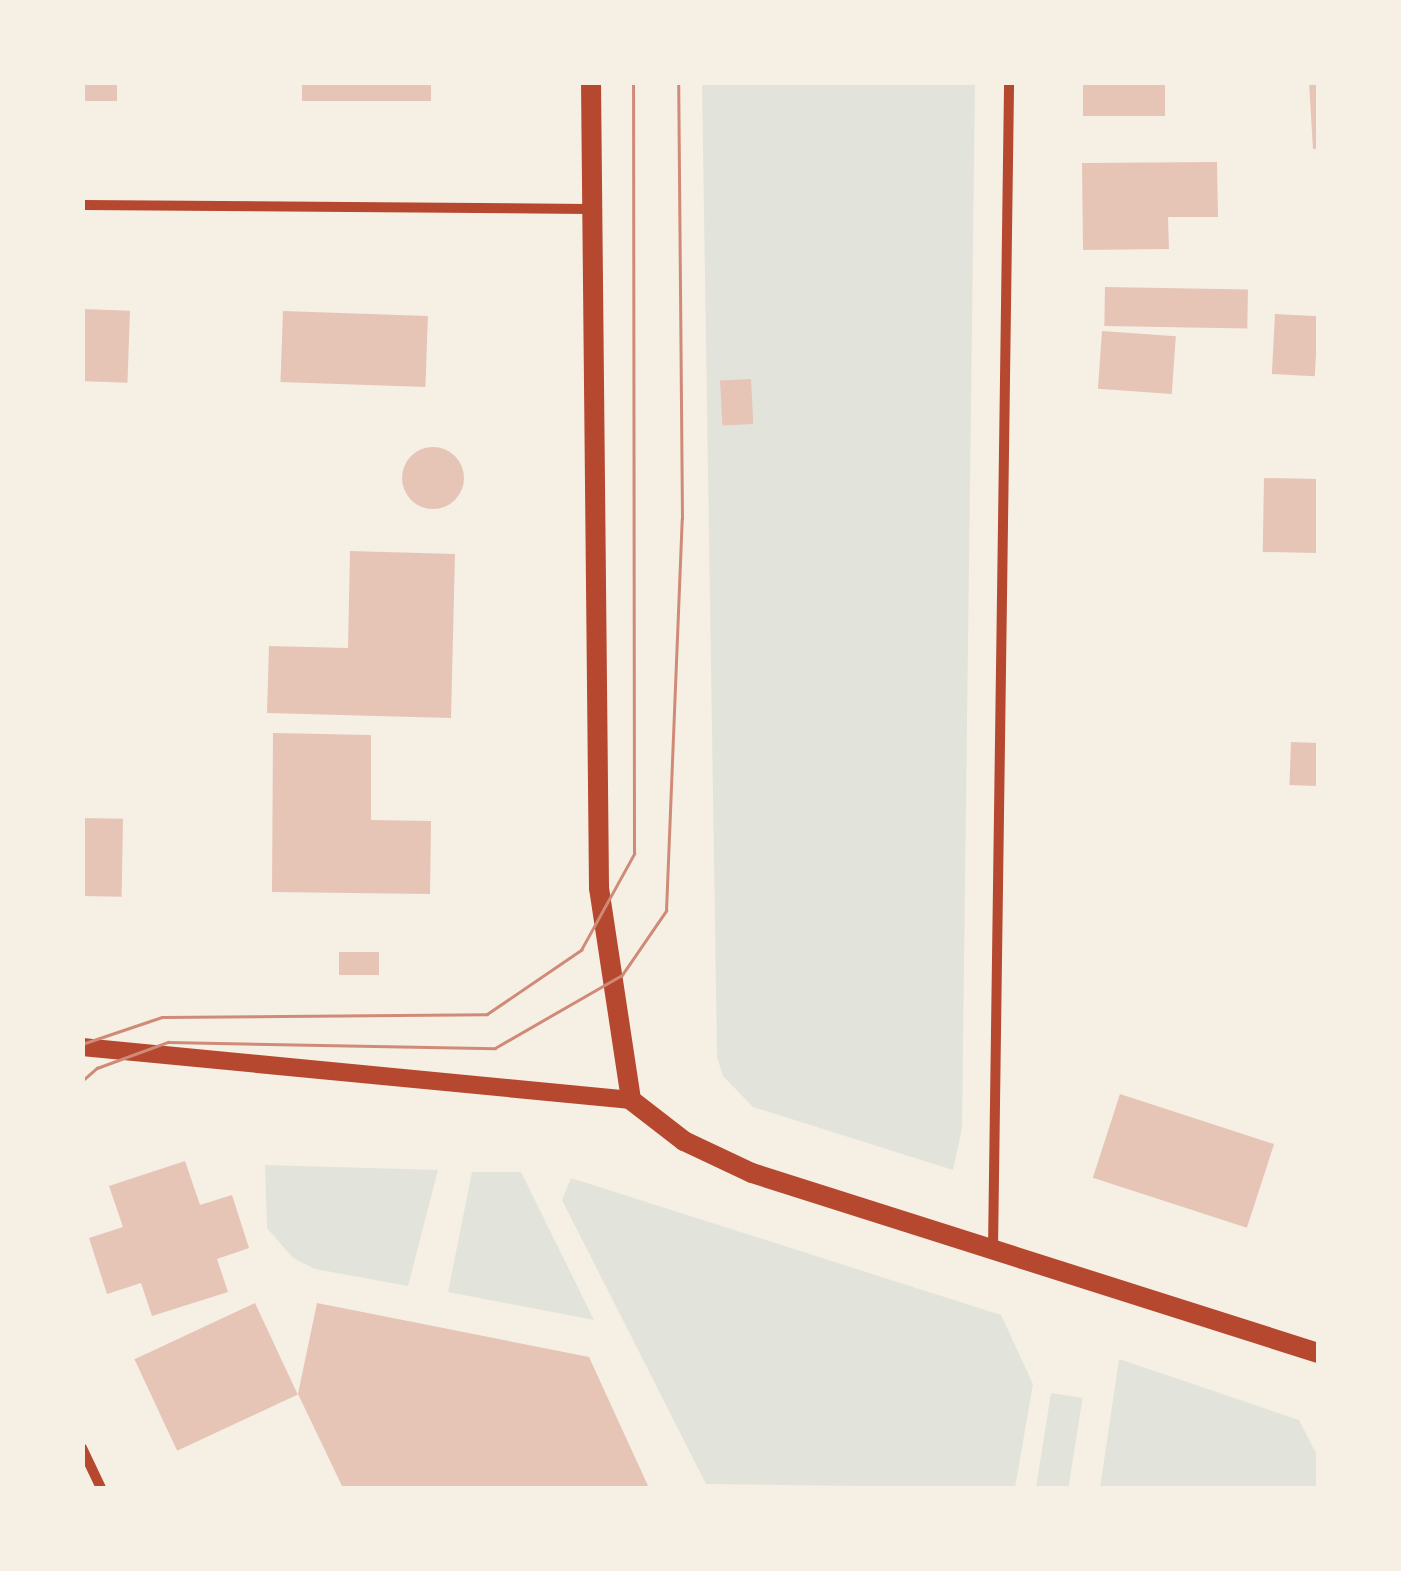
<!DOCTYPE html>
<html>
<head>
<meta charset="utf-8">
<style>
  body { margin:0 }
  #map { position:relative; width:1401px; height:1571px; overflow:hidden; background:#f6efe4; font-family:Mulish,sans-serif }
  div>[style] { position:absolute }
  .green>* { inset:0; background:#e2e4dc; transform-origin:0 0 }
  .building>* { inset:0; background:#e6c5b7; transform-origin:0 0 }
  .round { border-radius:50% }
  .minor>* { height:10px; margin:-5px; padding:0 5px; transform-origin:5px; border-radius:5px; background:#b5482f }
  .tertiary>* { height:18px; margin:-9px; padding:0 9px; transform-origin:9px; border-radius:9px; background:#b5482f }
  .secondary>* { height:20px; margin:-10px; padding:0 10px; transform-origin:10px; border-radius:10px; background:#b5482f }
  .tram>* { height:2.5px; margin:-1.25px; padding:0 1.25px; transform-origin:1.25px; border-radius:1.25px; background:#cf8b77 }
  span { translate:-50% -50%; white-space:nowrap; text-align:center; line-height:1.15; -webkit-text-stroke:8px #f6efe4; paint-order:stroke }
  .frame { position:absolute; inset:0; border:85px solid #f6efe4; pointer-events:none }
</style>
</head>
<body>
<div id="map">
  <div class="green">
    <i style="clip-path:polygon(702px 83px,975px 83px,962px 1128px,953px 1170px,753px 1107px,723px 1076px,717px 1057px)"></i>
    <i style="clip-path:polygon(265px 1165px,438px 1170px,408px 1286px,315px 1269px,293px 1258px,267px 1228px)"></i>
    <i style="clip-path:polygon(472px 1172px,521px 1172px,594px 1320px,448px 1292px)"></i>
    <i style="clip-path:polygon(571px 1178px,1001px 1315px,1033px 1384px,1015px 1488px,706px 1484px,562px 1200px)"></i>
    <i style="clip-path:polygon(1119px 1359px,1299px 1420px,1318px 1457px,1318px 1488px,1100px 1488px)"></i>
    <i style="left:1051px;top:1393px;width:32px;height:96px;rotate:9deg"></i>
  </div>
  <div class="building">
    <i style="left:82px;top:82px;width:35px;height:19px"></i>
    <i style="left:302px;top:82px;width:129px;height:19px"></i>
    <i style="left:1083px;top:82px;width:82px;height:34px"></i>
    <i style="clip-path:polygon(1309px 82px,1318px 82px,1318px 149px,1313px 149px)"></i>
    <i style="clip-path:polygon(1217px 162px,1218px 217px,1168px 217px,1169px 249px,1083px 250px,1082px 163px)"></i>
    <i style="left:1105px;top:287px;width:143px;height:39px;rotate:1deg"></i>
    <i style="left:82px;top:309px;width:48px;height:72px;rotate:2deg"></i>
    <i style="left:283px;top:311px;width:145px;height:71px;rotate:2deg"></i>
    <i style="left:1275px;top:314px;width:43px;height:60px;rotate:3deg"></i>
    <i style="left:1102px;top:331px;width:74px;height:58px;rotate:4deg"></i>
    <i style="left:751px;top:379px;width:45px;height:31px;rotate:87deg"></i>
    <i class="round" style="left:402px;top:447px;width:62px;height:62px"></i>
    <i style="left:1264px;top:478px;width:54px;height:74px;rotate:1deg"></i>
    <i style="clip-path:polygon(350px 551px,455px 554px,451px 718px,267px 713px,269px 646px,348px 648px)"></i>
    <i style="clip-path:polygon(273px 733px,371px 735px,371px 820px,431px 821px,430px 894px,272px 892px)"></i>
    <i style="left:1291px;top:742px;width:27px;height:43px;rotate:2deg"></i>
    <i style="left:82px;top:818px;width:41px;height:78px;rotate:1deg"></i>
    <i style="left:339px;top:952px;width:40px;height:23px"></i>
    <i style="left:1120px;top:1094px;width:162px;height:88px;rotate:18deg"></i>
    <i style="clip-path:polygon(185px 1161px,200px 1205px,232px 1195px,249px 1248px,217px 1259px,228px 1292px,152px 1316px,141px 1283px,107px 1294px,89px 1238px,123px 1227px,109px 1186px)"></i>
    <i style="left:255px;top:1303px;width:101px;height:133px;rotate:65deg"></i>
    <i style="clip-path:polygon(317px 1303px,589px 1357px,649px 1488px,343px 1488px,298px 1394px)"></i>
  </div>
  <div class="minor">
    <i style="left:82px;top:205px;width:507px;rotate:0.45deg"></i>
    <i style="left:993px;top:1249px;width:1167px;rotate:-89.21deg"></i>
    <i style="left:82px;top:1448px;width:44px;rotate:64.6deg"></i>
  </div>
  <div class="tertiary">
    <i style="left:82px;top:1047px;width:552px;rotate:5.51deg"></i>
  </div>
  <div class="secondary">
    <i style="left:591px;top:82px;width:806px;rotate:89.43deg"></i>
    <i style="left:599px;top:888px;width:214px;rotate:81.4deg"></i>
    <i style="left:631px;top:1100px;width:67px;rotate:37.7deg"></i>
    <i style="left:684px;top:1141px;width:75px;rotate:25.2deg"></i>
    <i style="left:752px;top:1173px;width:594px;rotate:17.64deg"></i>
  </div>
  <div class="tram">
    <i style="left:82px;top:1044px;width:84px;rotate:-18.6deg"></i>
    <i style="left:162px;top:1017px;width:325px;rotate:-0.5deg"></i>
    <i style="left:487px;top:1014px;width:114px;rotate:-34.2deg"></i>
    <i style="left:581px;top:950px;width:110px;rotate:-61.1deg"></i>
    <i style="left:634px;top:854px;width:772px;rotate:-90.07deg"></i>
    <i style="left:82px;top:1081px;width:20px;rotate:-41deg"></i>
    <i style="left:97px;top:1068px;width:76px;rotate:-20.1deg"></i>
    <i style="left:168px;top:1042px;width:327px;rotate:1.1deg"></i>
    <i style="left:495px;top:1048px;width:146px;rotate:-29.9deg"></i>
    <i style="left:622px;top:975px;width:78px;rotate:-55.5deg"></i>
    <i style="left:666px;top:911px;width:392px;rotate:-87.7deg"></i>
    <i style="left:682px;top:519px;width:437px;rotate:-90.5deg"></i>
    <i style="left:82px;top:1488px;width:1px"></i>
  </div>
  <div class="frame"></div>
</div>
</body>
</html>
